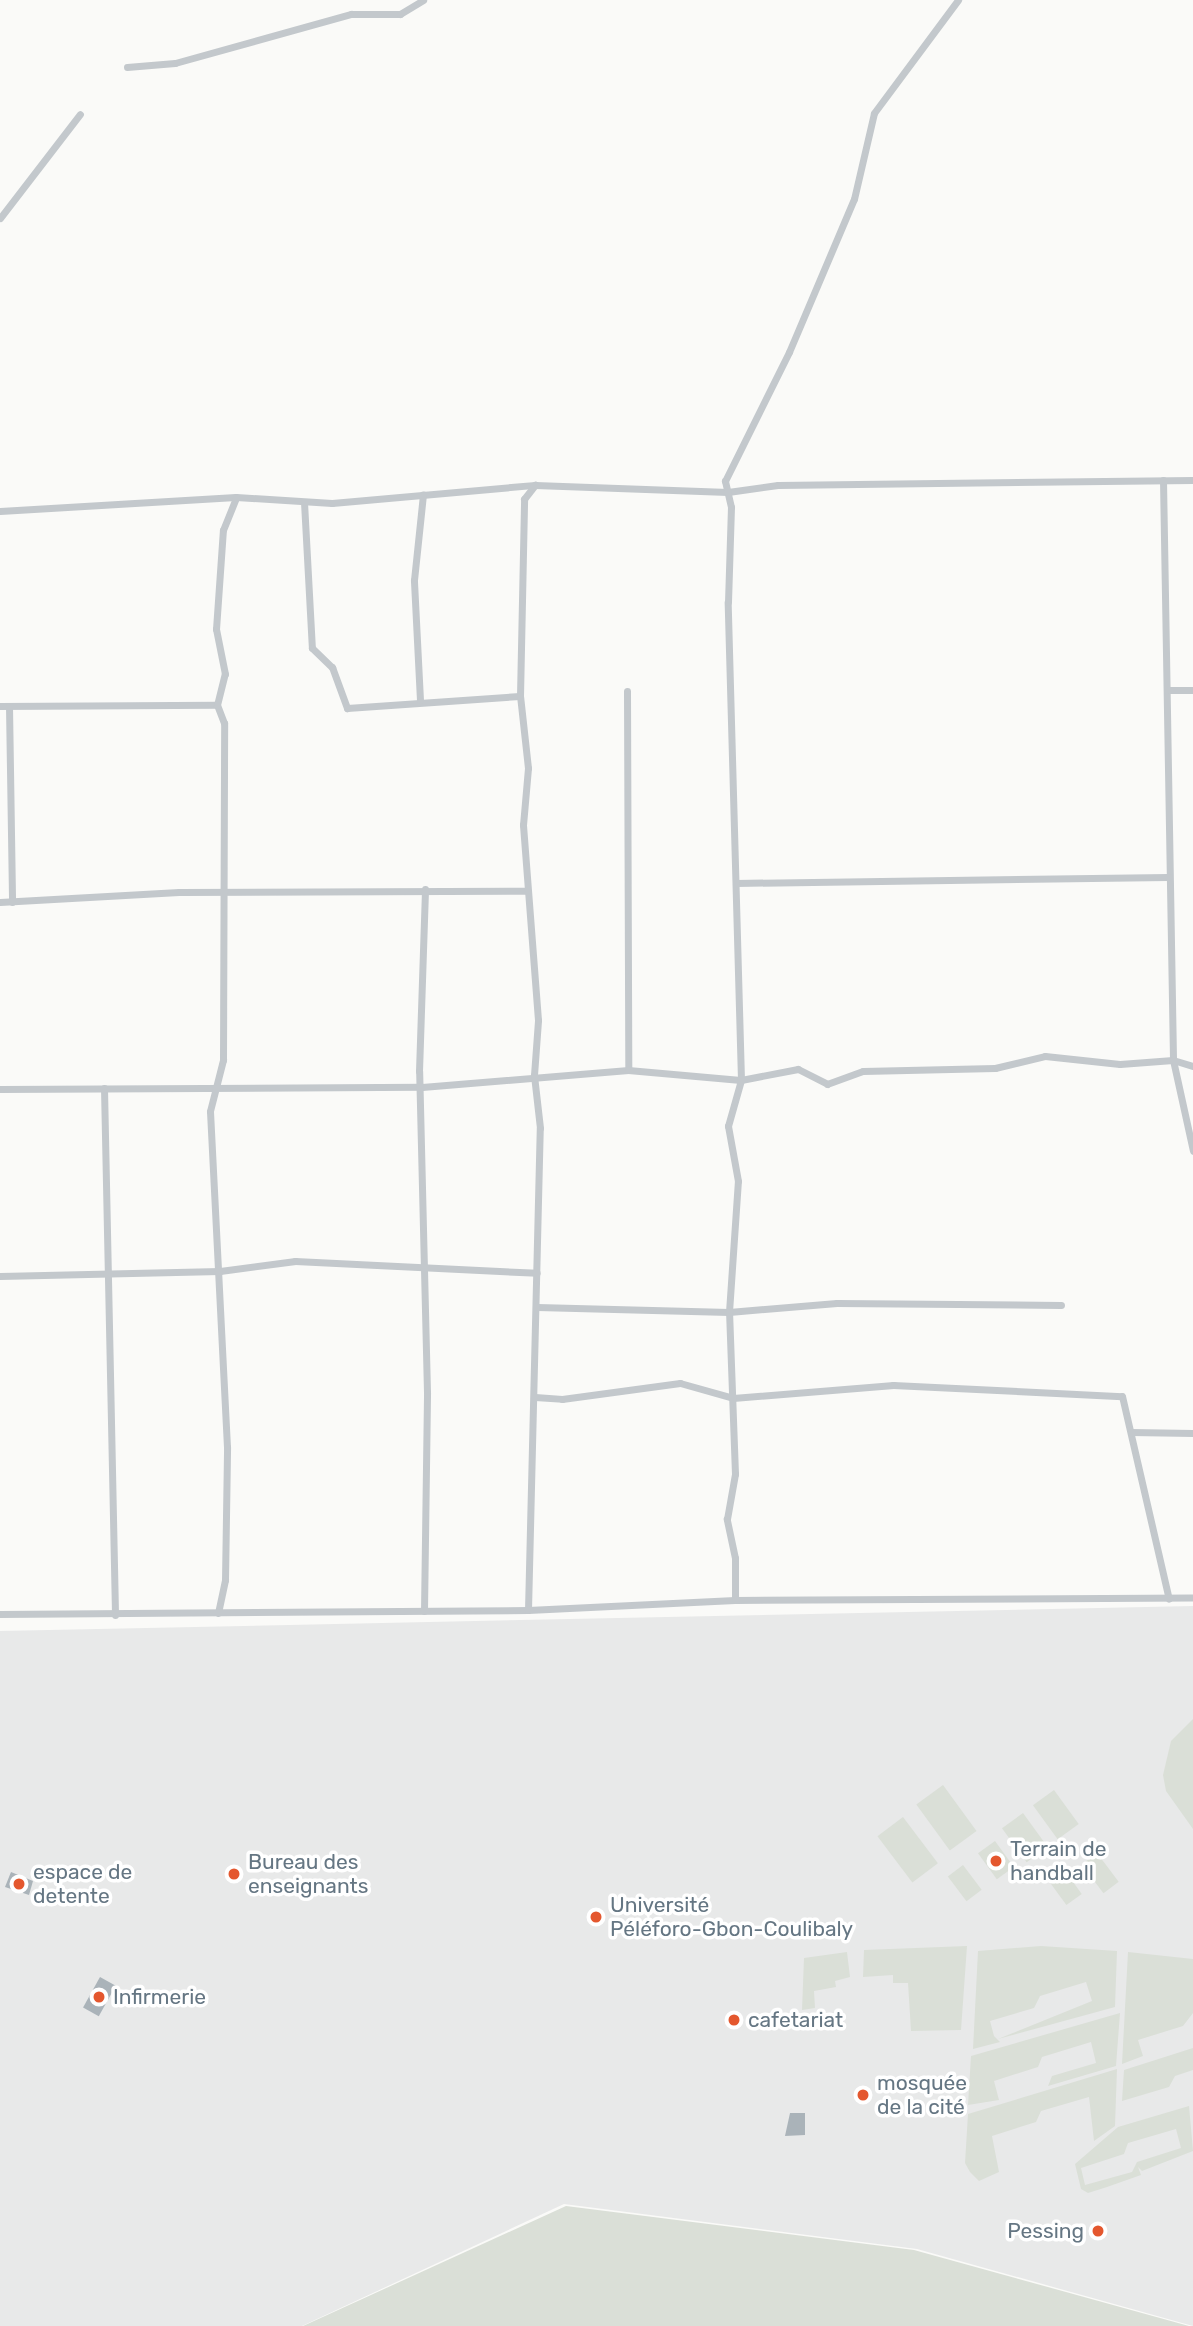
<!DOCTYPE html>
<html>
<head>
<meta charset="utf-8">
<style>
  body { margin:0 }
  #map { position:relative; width:1193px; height:2326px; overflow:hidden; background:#fafaf8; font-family:Rubik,sans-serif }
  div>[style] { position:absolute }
  .built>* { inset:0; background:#e8e9e9 }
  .green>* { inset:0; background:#dadfd7; transform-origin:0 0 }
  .building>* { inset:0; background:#aab3b9; transform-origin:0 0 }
  .street>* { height:7px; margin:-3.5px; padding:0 3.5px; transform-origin:3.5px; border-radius:3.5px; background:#c3c8cc }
  .dots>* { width:19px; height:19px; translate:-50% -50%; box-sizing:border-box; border:4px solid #fff; border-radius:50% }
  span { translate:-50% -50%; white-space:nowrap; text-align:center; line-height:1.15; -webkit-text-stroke:7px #fff; paint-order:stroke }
  .poi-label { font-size:21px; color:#657683 }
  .left { translate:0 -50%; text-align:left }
  .right { translate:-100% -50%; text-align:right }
</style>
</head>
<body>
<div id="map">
  <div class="built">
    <i style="clip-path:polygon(1193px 1606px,1193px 2326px,917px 2249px,564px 2204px,302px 2326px,0 2326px,0 1631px)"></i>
  </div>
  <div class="green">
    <i style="clip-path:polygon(1193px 1719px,1193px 1829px,1166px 1791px,1163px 1775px,1171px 1741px)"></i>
    <i style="left:943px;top:1785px;width:57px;height:33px;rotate:54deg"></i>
    <i style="left:1054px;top:1790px;width:42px;height:26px;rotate:54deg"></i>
    <i style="left:1023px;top:1813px;width:42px;height:26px;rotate:54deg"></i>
    <i style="left:903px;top:1817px;width:58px;height:32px;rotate:53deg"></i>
    <i style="left:995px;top:1841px;width:32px;height:21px;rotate:54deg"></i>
    <i style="left:1097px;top:1853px;width:36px;height:19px;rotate:53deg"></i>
    <i style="left:1060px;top:1864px;width:37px;height:19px;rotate:54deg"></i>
    <i style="left:963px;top:1865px;width:31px;height:19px;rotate:53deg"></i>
    <i style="clip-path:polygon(967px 1946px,961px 2030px,911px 2031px,908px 1983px,893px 1983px,893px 1975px,863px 1977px,864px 1950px)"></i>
    <i style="clip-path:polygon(1041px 1946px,1117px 1951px,1115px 2007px,998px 2039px,1092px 2001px,1086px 1982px,1040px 1996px,1034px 2008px,990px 2021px,994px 2036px,1000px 2042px,973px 2049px,978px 1951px)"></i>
    <i style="clip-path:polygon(847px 1952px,850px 1977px,835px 1981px,836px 1987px,814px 1991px,815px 2008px,802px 2010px,804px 1958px)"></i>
    <i style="clip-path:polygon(1128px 1952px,1193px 1959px,1193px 2013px,1183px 2026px,1138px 2040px,1143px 2056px,1122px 2064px)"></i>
    <i style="clip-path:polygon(1120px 2013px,1116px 2066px,1048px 2086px,1052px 2076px,1096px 2063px,1091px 2042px,1042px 2057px,1038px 2067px,994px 2081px,999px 2100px,968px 2105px,971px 2056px)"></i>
    <i style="clip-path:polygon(1193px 2048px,1193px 2070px,1175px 2076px,1169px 2087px,1122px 2101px,1124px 2070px)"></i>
    <i style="clip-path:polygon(1117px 2069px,1115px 2126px,1094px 2141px,1089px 2097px,1041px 2111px,1036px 2122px,992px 2136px,999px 2172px,979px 2181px,970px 2172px,965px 2163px,968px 2114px)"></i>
    <i style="clip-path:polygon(evenodd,1189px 2106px,1193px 2151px,1142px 2171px,1138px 2167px,1141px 2175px,1107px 2187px,1088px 2193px,1081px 2189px,1075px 2164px,1118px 2127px,1189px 2106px,1176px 2129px,1181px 2148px,1137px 2162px,1132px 2172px,1085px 2185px,1081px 2168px,1124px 2154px,1128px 2143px,1176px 2129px)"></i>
    <i style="clip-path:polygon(566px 2206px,914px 2250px,1189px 2326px,303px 2326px)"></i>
  </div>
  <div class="building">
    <i style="clip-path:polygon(11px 1872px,33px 1881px,29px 1895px,5px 1887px)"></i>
    <i style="left:100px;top:1977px;width:18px;height:35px;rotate:29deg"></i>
    <i style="clip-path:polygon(790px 2113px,805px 2113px,805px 2135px,785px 2136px)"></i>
  </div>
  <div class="street">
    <i style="left:127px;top:67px;width:48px;rotate:-4.8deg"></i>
    <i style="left:175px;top:63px;width:183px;rotate:-15.6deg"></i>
    <i style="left:351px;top:14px;width:49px"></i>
    <i style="left:400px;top:14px;width:27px;rotate:-31deg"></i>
    <i style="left:0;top:218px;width:131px;rotate:-52.4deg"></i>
    <i style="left:1163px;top:480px;width:580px;rotate:89.01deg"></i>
    <i style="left:1173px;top:1060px;width:93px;rotate:77.6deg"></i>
    <i style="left:304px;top:502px;width:146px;rotate:86.9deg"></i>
    <i style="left:312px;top:648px;width:28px;rotate:44deg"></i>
    <i style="left:332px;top:667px;width:44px;rotate:69.9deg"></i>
    <i style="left:347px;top:708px;width:173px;rotate:-4deg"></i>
    <i style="left:0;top:511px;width:236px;rotate:-3.4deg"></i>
    <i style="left:236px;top:497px;width:96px;rotate:3.6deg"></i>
    <i style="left:332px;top:503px;width:204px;rotate:-5.1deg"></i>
    <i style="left:535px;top:485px;width:193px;rotate:2.1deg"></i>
    <i style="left:728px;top:492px;width:50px;rotate:-8deg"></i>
    <i style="left:778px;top:485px;width:415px;rotate:-0.7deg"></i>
    <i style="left:1168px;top:690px;width:25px"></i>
    <i style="left:627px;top:691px;width:379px;rotate:89.8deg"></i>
    <i style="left:420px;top:700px;width:120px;rotate:-92.9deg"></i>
    <i style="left:414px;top:580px;width:86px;rotate:-84deg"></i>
    <i style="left:0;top:706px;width:217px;rotate:-0.3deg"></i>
    <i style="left:9px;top:706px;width:196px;rotate:89.1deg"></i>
    <i style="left:736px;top:883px;width:432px;rotate:-0.8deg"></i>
    <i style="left:0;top:902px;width:179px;rotate:-3.2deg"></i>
    <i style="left:179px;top:892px;width:348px;rotate:-0.2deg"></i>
    <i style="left:104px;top:1088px;width:527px;rotate:88.8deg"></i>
    <i style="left:0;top:1089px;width:422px;rotate:-0.3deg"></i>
    <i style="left:422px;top:1087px;width:207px;rotate:-4.7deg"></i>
    <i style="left:628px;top:1070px;width:113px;rotate:5.1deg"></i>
    <i style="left:741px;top:1080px;width:58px;rotate:-10.9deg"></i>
    <i style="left:798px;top:1069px;width:33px;rotate:27deg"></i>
    <i style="left:827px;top:1084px;width:38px;rotate:-20deg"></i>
    <i style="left:863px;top:1071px;width:132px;rotate:-1.3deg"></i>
    <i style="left:995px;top:1068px;width:51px;rotate:-13.5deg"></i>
    <i style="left:1045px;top:1056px;width:75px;rotate:6.1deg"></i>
    <i style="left:1120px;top:1064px;width:53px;rotate:-4.3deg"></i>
    <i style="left:1173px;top:1060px;width:21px;rotate:17deg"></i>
    <i style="left:0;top:1276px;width:220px;rotate:-1.3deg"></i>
    <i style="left:220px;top:1271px;width:76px;rotate:-7.6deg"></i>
    <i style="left:295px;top:1261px;width:242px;rotate:2.8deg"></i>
    <i style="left:537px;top:1307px;width:192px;rotate:1.5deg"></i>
    <i style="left:729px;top:1312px;width:108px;rotate:-4.8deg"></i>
    <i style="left:837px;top:1303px;width:224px;rotate:0.5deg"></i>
    <i style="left:535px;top:1397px;width:27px;rotate:4deg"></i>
    <i style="left:562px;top:1399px;width:119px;rotate:-7.7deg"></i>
    <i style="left:680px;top:1383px;width:55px;rotate:15.8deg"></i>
    <i style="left:733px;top:1398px;width:161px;rotate:-4.6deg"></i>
    <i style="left:893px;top:1385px;width:229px;rotate:2.8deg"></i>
    <i style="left:1122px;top:1396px;width:208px;rotate:77deg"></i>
    <i style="left:1131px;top:1432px;width:62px;rotate:0.9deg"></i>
    <i style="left:735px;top:1600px;width:42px;rotate:-90deg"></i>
    <i style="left:735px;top:1558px;width:40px;rotate:-102deg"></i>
    <i style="left:727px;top:1519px;width:46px;rotate:-79.9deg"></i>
    <i style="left:735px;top:1474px;width:162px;rotate:-92.1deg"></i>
    <i style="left:729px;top:1312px;width:131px;rotate:-86.1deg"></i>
    <i style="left:738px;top:1181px;width:56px;rotate:-100.3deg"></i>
    <i style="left:728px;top:1126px;width:48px;rotate:-74.2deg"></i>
    <i style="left:741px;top:1080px;width:478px;rotate:-91.6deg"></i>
    <i style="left:728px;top:602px;width:95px;rotate:-88.2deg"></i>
    <i style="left:731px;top:507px;width:27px;rotate:-103deg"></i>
    <i style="left:725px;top:481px;width:144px;rotate:-63.6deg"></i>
    <i style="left:789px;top:352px;width:166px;rotate:-67deg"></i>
    <i style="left:854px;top:199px;width:88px;rotate:-76.9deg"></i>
    <i style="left:874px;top:113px;width:141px;rotate:-53.4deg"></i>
    <i style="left:528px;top:1610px;width:482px;rotate:-88.6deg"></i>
    <i style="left:540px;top:1128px;width:53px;rotate:-96.5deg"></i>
    <i style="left:534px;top:1075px;width:55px;rotate:-85.8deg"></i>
    <i style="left:538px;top:1020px;width:196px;rotate:-94.4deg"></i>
    <i style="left:523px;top:825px;width:57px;rotate:-85deg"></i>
    <i style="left:528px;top:768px;width:72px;rotate:-96.3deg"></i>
    <i style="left:520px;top:696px;width:197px;rotate:-88.8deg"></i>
    <i style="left:524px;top:499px;width:18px;rotate:-52deg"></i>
    <i style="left:424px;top:1611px;width:219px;rotate:-89.2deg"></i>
    <i style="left:427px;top:1392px;width:321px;rotate:-91.4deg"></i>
    <i style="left:419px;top:1071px;width:182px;rotate:-88.1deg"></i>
    <i style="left:218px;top:1613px;width:34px;rotate:-78deg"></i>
    <i style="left:225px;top:1580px;width:133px;rotate:-89.1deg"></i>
    <i style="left:227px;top:1447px;width:336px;rotate:-92.9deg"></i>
    <i style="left:210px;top:1111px;width:53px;rotate:-75.7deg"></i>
    <i style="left:223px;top:1060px;width:337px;rotate:-89.8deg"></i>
    <i style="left:224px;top:723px;width:19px;rotate:-111deg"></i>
    <i style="left:217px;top:705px;width:32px;rotate:-76deg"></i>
    <i style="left:225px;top:674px;width:46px;rotate:-101.3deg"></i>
    <i style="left:216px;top:629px;width:99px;rotate:-86deg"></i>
    <i style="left:223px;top:530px;width:35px;rotate:-68deg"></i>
    <i style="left:0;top:1614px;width:528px;rotate:-0.43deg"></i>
    <i style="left:528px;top:1610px;width:207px;rotate:-2.8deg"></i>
    <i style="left:735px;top:1600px;width:458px;rotate:-0.3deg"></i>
  </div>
  <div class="dots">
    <i style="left:996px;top:1861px;background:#e4572e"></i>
    <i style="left:234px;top:1874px;background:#e4572e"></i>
    <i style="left:19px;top:1884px;background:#e4572e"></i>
    <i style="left:596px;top:1917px;background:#e4572e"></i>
    <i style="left:99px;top:1997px;background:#e4572e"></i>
    <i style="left:734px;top:2020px;background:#e4572e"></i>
    <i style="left:863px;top:2095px;background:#e4572e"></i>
    <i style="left:1098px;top:2231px;background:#e4572e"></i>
  </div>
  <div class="poi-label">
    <span class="left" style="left:1010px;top:1861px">Terrain de<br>handball</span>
    <span class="left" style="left:248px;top:1874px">Bureau des<br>enseignants</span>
    <span class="left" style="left:33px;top:1884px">espace de<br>detente</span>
    <span class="left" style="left:610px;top:1917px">Université<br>Péléforo-Gbon-Coulibaly</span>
    <span class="left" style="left:113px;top:1997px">Infirmerie</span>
    <span class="left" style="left:748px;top:2020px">cafetariat</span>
    <span class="left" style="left:877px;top:2095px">mosquée<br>de la cité</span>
    <span class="right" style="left:1084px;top:2231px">Pessing</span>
  </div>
</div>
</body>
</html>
